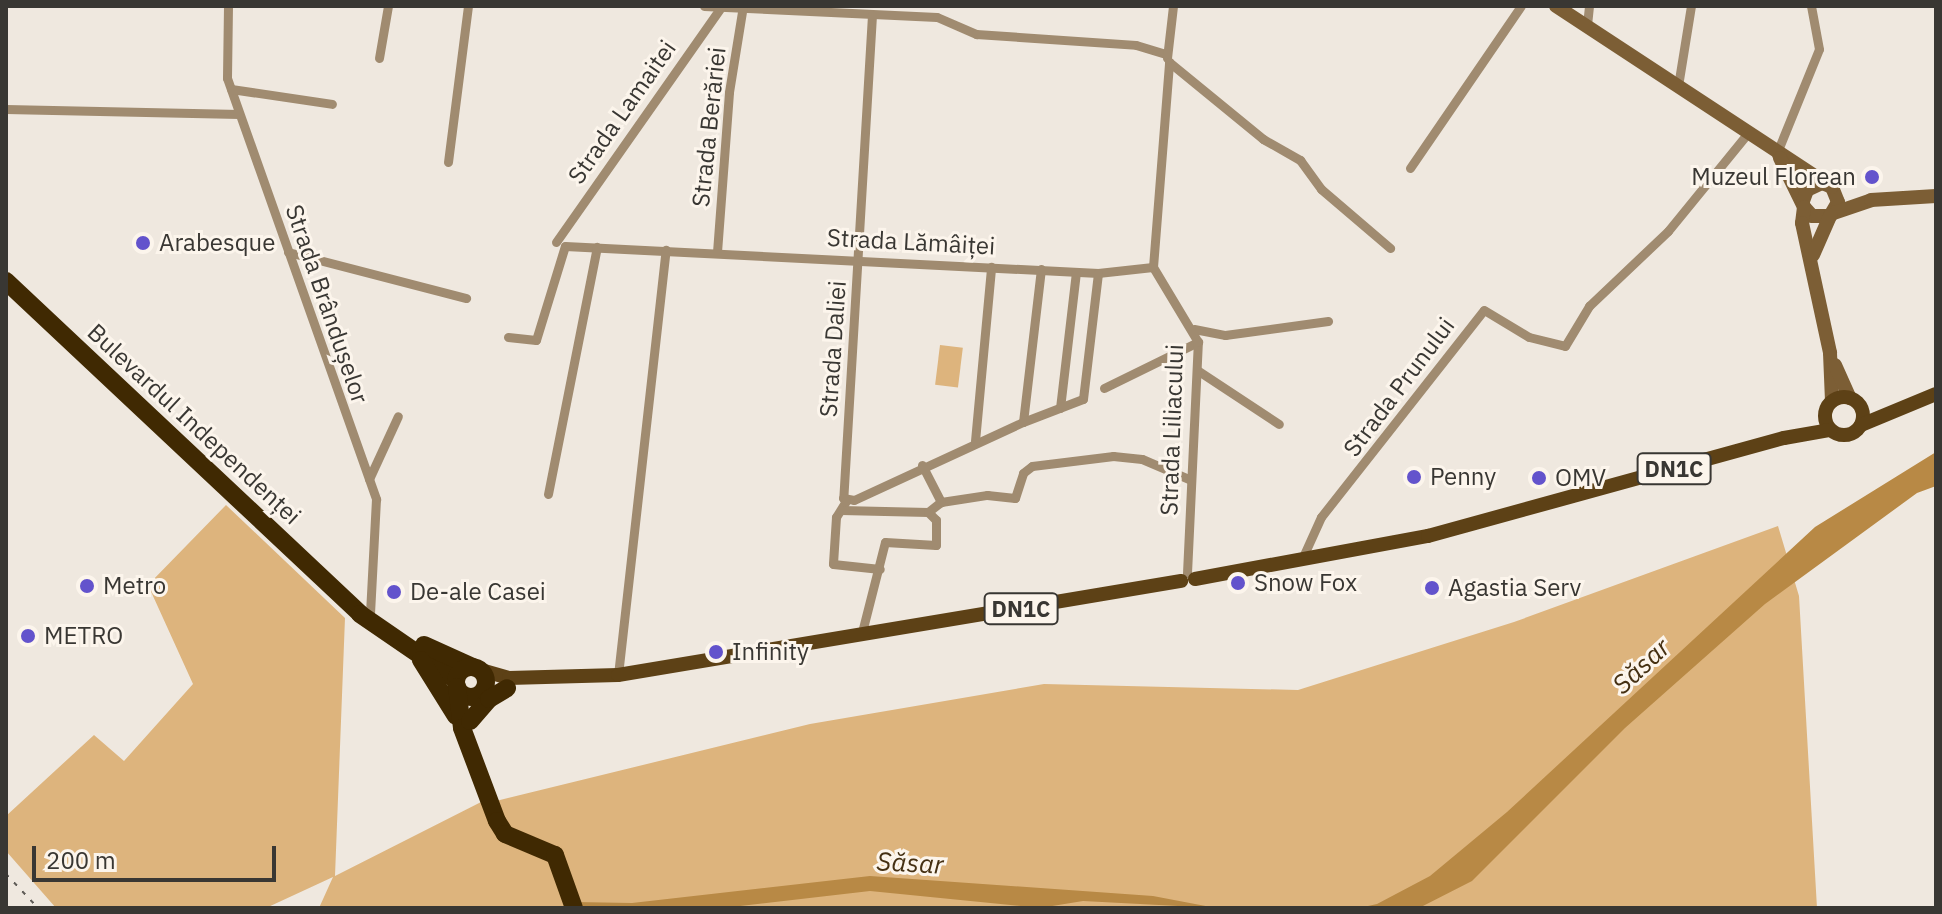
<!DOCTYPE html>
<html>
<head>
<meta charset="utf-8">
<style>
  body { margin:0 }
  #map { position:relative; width:1942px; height:914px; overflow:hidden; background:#efe8df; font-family:"IBM Plex Sans",sans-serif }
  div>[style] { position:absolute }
  .green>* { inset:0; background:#ddb47d; transform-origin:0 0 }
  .water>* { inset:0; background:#b88945 }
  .street>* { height:9px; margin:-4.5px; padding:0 4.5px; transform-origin:4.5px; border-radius:4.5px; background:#a08b70 }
  .secondary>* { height:14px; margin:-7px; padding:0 7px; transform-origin:7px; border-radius:7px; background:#7c5e35 }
  .primary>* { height:14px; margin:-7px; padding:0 7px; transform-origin:7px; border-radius:7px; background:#5d4116 }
  .primary>.ring { margin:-7px; padding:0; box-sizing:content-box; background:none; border:14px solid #5d4116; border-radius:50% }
  .highway>* { height:18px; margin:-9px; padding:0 9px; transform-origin:9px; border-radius:9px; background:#402902 }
  .highway>.ring { margin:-9px; padding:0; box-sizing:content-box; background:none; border:18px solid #402902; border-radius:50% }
  .rail>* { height:2px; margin-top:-1px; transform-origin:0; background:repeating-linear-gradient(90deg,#5f5c57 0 4px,transparent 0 12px) }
  .dots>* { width:22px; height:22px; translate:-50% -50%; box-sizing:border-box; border:4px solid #fcf5ec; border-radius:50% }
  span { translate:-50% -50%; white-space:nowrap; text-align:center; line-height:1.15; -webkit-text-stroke:6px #fcf5ec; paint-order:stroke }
  .shield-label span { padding:2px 6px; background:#fcf5ec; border:2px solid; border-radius:6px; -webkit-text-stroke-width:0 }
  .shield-label { font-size:22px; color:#393733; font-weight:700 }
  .street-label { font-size:24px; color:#393733 }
  .poi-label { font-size:24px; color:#393733 }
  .right { translate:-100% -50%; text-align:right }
  .left { translate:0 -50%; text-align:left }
  .water-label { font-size:26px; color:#453012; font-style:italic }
  .frame { position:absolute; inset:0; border:8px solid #393733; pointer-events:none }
  .scale { position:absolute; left:32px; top:846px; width:244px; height:36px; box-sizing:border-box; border:4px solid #393733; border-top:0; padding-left:10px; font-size:24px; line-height:28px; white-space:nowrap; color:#393733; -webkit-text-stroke:6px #fcf5ec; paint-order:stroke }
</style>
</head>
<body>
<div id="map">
  <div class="green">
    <i style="left:940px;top:345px;width:23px;height:40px;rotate:7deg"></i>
    <i style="clip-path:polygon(226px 505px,345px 618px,335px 876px,489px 798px,496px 801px,810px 724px,1044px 684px,1298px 690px,1514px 622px,1778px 526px,1799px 596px,1817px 908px,319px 908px,333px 877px,266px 908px,56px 908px,6px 851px,6px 816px,94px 735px,124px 761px,193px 684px,148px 585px)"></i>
  </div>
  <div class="water">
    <i style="clip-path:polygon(1936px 452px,1936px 486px,1917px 493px,1765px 604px,1625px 728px,1472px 881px,1419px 908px,1359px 908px,1377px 904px,1430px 876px,1507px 812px,1815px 527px)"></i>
    <i style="clip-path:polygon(870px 876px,1153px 896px,1216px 908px,1083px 901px,1040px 908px,870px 891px,723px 908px,562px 908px,574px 902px,632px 903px)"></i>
  </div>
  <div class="street">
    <i style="left:228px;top:6px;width:72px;rotate:90.8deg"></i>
    <i style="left:227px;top:78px;width:447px;rotate:70.5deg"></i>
    <i style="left:376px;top:499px;width:116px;rotate:93deg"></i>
    <i style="left:704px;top:6px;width:233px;rotate:2.7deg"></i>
    <i style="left:937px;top:17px;width:43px;rotate:23.6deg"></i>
    <i style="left:976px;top:34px;width:160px;rotate:3.9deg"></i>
    <i style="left:1136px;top:45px;width:31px;rotate:17deg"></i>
    <i style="left:872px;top:15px;width:484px;rotate:93.4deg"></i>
    <i style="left:843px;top:498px;width:11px;rotate:10deg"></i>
    <i style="left:854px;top:500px;width:186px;rotate:-24.8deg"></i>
    <i style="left:1023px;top:422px;width:154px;rotate:-83.3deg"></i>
    <i style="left:1587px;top:25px;width:19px;rotate:-84deg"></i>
    <i style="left:379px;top:58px;width:53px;rotate:-80.2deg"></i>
    <i style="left:1167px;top:58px;width:52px;rotate:-83.4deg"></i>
    <i style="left:1678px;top:86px;width:81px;rotate:-80.8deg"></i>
    <i style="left:231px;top:89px;width:102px;rotate:8.4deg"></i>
    <i style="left:6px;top:109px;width:233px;rotate:1.2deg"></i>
    <i style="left:1776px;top:155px;width:114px;rotate:-67.9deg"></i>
    <i style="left:1819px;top:49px;width:44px;rotate:-100.5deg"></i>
    <i style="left:448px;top:162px;width:157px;rotate:-82.7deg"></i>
    <i style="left:1410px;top:168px;width:196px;rotate:-55.6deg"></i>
    <i style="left:556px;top:242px;width:287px;rotate:-54.9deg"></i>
    <i style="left:288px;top:252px;width:184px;rotate:14.5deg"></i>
    <i style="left:717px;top:252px;width:160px;rotate:-85.7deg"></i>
    <i style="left:729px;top:92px;width:87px;rotate:-80.8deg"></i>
    <i style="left:1194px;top:329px;width:32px;rotate:11deg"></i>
    <i style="left:1225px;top:335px;width:104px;rotate:-7.7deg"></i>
    <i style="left:508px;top:337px;width:28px;rotate:6deg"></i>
    <i style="left:536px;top:340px;width:98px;rotate:-72.9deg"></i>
    <i style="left:565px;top:246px;width:534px;rotate:2.9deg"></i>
    <i style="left:1098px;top:273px;width:55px;rotate:-6.2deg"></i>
    <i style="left:1197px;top:370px;width:98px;rotate:33.4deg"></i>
    <i style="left:1104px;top:388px;width:105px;rotate:-26.1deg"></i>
    <i style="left:1060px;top:408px;width:137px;rotate:-83.3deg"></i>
    <i style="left:1023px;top:422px;width:64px;rotate:-21deg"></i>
    <i style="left:1083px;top:399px;width:127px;rotate:-83.2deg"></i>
    <i style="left:975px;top:441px;width:175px;rotate:-84.7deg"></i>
    <i style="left:922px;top:465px;width:42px;rotate:62.8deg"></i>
    <i style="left:941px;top:502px;width:47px;rotate:-8.7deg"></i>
    <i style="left:987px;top:495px;width:28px;rotate:6deg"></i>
    <i style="left:1015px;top:498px;width:26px;rotate:-72deg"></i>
    <i style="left:1023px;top:473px;width:11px;rotate:-38deg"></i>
    <i style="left:1032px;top:466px;width:82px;rotate:-7deg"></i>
    <i style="left:1113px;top:456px;width:29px;rotate:6deg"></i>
    <i style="left:1142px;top:459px;width:53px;rotate:23.2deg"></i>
    <i style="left:369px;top:479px;width:69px;rotate:-65.3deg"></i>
    <i style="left:548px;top:494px;width:252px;rotate:-78.8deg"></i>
    <i style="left:846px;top:501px;width:19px;rotate:122deg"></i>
    <i style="left:836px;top:517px;width:47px;rotate:93.7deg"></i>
    <i style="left:833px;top:564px;width:47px;rotate:6.1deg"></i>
    <i style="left:841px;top:510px;width:87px;rotate:1.3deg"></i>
    <i style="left:1302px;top:559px;width:46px;rotate:-65.7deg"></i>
    <i style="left:1321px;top:517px;width:263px;rotate:-51.8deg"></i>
    <i style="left:1484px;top:310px;width:52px;rotate:31deg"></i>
    <i style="left:1529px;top:337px;width:37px;rotate:14deg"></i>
    <i style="left:1565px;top:346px;width:47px;rotate:-59deg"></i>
    <i style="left:1589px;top:306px;width:109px;rotate:-43.5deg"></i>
    <i style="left:1668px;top:231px;width:125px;rotate:-50.8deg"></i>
    <i style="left:1187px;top:573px;width:231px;rotate:-87.3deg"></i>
    <i style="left:1198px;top:342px;width:87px;rotate:-121deg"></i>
    <i style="left:1153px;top:267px;width:206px;rotate:-85.5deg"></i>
    <i style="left:1169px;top:62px;width:122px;rotate:39.3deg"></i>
    <i style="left:1263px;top:139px;width:43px;rotate:29.6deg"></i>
    <i style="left:1300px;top:160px;width:36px;rotate:54deg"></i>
    <i style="left:1321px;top:189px;width:91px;rotate:40.5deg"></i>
    <i style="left:861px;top:636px;width:97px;rotate:-75.7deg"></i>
    <i style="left:885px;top:542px;width:51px;rotate:3.4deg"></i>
    <i style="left:936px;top:545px;width:25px;rotate:-90deg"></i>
    <i style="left:936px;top:520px;width:11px;rotate:-135deg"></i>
    <i style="left:928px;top:512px;width:16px;rotate:-38deg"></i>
    <i style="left:618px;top:675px;width:428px;rotate:-83.6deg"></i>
  </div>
  <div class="secondary">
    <i style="left:1556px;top:6px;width:326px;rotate:33.3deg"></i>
    <i style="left:1780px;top:158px;width:55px;rotate:63.9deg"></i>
    <i style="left:1804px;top:207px;width:12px;rotate:48deg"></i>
    <i style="left:1812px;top:216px;width:18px"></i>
    <i style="left:1830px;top:216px;width:16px;rotate:-60deg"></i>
    <i style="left:1838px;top:202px;width:16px;rotate:-112deg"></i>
    <i style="left:1832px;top:187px;width:11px;rotate:-158deg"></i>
    <i style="left:1822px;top:183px;width:17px;rotate:155deg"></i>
    <i style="left:1807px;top:190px;width:12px;rotate:110deg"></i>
    <i style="left:1804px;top:207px;width:16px;rotate:97deg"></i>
    <i style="left:1802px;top:223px;width:133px;rotate:77.8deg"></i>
    <i style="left:1830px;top:353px;width:48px;rotate:87.6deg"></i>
    <i style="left:1834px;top:213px;width:39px;rotate:-19deg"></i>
    <i style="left:1871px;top:200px;width:65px;rotate:-3.5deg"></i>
    <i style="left:1813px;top:255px;width:43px;rotate:-66.4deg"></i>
    <i style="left:1835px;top:365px;width:36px;rotate:66deg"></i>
  </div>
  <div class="primary">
    <i class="ring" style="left:1825px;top:397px;width:24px;height:24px"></i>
    <i style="left:1861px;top:425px;width:81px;rotate:-22.5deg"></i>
    <i style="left:1195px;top:579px;width:237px;rotate:-10.5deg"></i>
    <i style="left:1428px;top:536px;width:369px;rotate:-15.4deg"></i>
    <i style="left:1784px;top:438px;width:47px;rotate:-9.9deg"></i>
    <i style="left:481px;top:670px;width:29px;rotate:16deg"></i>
    <i style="left:509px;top:678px;width:109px;rotate:-1.6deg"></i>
    <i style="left:618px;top:675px;width:571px;rotate:-9.48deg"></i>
  </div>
  <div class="highway">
    <i style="left:6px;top:281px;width:486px;rotate:43.2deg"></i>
    <i style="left:360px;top:614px;width:116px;rotate:34.5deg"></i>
    <i style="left:424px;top:645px;width:54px;rotate:24.2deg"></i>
    <i style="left:421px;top:660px;width:66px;rotate:58deg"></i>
    <i class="ring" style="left:456px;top:667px;width:12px;height:12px"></i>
    <i style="left:457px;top:687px;width:41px;rotate:83deg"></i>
    <i style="left:462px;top:728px;width:99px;rotate:69.4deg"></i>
    <i style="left:497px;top:821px;width:15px;rotate:58deg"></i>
    <i style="left:505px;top:834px;width:54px;rotate:22.8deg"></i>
    <i style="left:555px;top:855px;width:56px;rotate:70.3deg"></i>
    <i style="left:470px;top:721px;width:29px;rotate:-49deg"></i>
    <i style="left:489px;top:699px;width:21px;rotate:-31deg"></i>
  </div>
  <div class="rail">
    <i style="left:6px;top:874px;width:47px;rotate:46.7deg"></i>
  </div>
  <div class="dots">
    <i style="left:1872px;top:177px;background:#6353cc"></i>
    <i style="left:143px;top:243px;background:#6353cc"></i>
    <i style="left:1414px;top:477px;background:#6353cc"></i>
    <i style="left:1539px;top:478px;background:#6353cc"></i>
    <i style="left:1238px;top:583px;background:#6353cc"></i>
    <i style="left:87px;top:586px;background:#6353cc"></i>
    <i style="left:1432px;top:588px;background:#6353cc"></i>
    <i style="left:394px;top:592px;background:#6353cc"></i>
    <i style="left:28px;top:636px;background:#6353cc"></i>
    <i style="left:716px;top:652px;background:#6353cc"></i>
  </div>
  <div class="shield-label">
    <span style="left:1674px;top:469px">DN1C</span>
    <span style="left:1021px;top:609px">DN1C</span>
  </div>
  <div class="street-label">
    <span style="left:622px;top:112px;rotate:-55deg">Strada Lamaitei</span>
    <span style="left:709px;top:127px;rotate:-84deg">Strada Berăriei</span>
    <span style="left:911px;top:242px;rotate:3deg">Strada Lămâiței</span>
    <span style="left:327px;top:304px;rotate:71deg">Strada Brândușelor</span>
    <span style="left:833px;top:349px;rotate:-86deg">Strada Daliei</span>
    <span style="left:1399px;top:387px;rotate:-53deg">Strada Prunului</span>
    <span style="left:194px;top:424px;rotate:43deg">Bulevardul Independenței</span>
    <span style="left:1172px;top:430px;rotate:-88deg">Strada Liliacului</span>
  </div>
  <div class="poi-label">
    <span class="right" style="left:1856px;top:177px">Muzeul Florean</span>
    <span class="left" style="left:159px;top:243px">Arabesque</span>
    <span class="left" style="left:1430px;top:477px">Penny</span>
    <span class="left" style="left:1555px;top:478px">OMV</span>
    <span class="left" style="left:1254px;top:583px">Snow Fox</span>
    <span class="left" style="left:103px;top:586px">Metro</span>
    <span class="left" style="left:1448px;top:588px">Agastia Serv</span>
    <span class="left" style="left:410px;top:592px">De-ale Casei</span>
    <span class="left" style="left:44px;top:636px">METRO</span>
    <span class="left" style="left:732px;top:652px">Infinity</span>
  </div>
  <div class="water-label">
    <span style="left:1641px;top:666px;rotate:-43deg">Săsar</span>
    <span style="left:910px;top:863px;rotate:3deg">Săsar</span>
  </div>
  <div class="frame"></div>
  <div class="scale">200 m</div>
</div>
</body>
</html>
